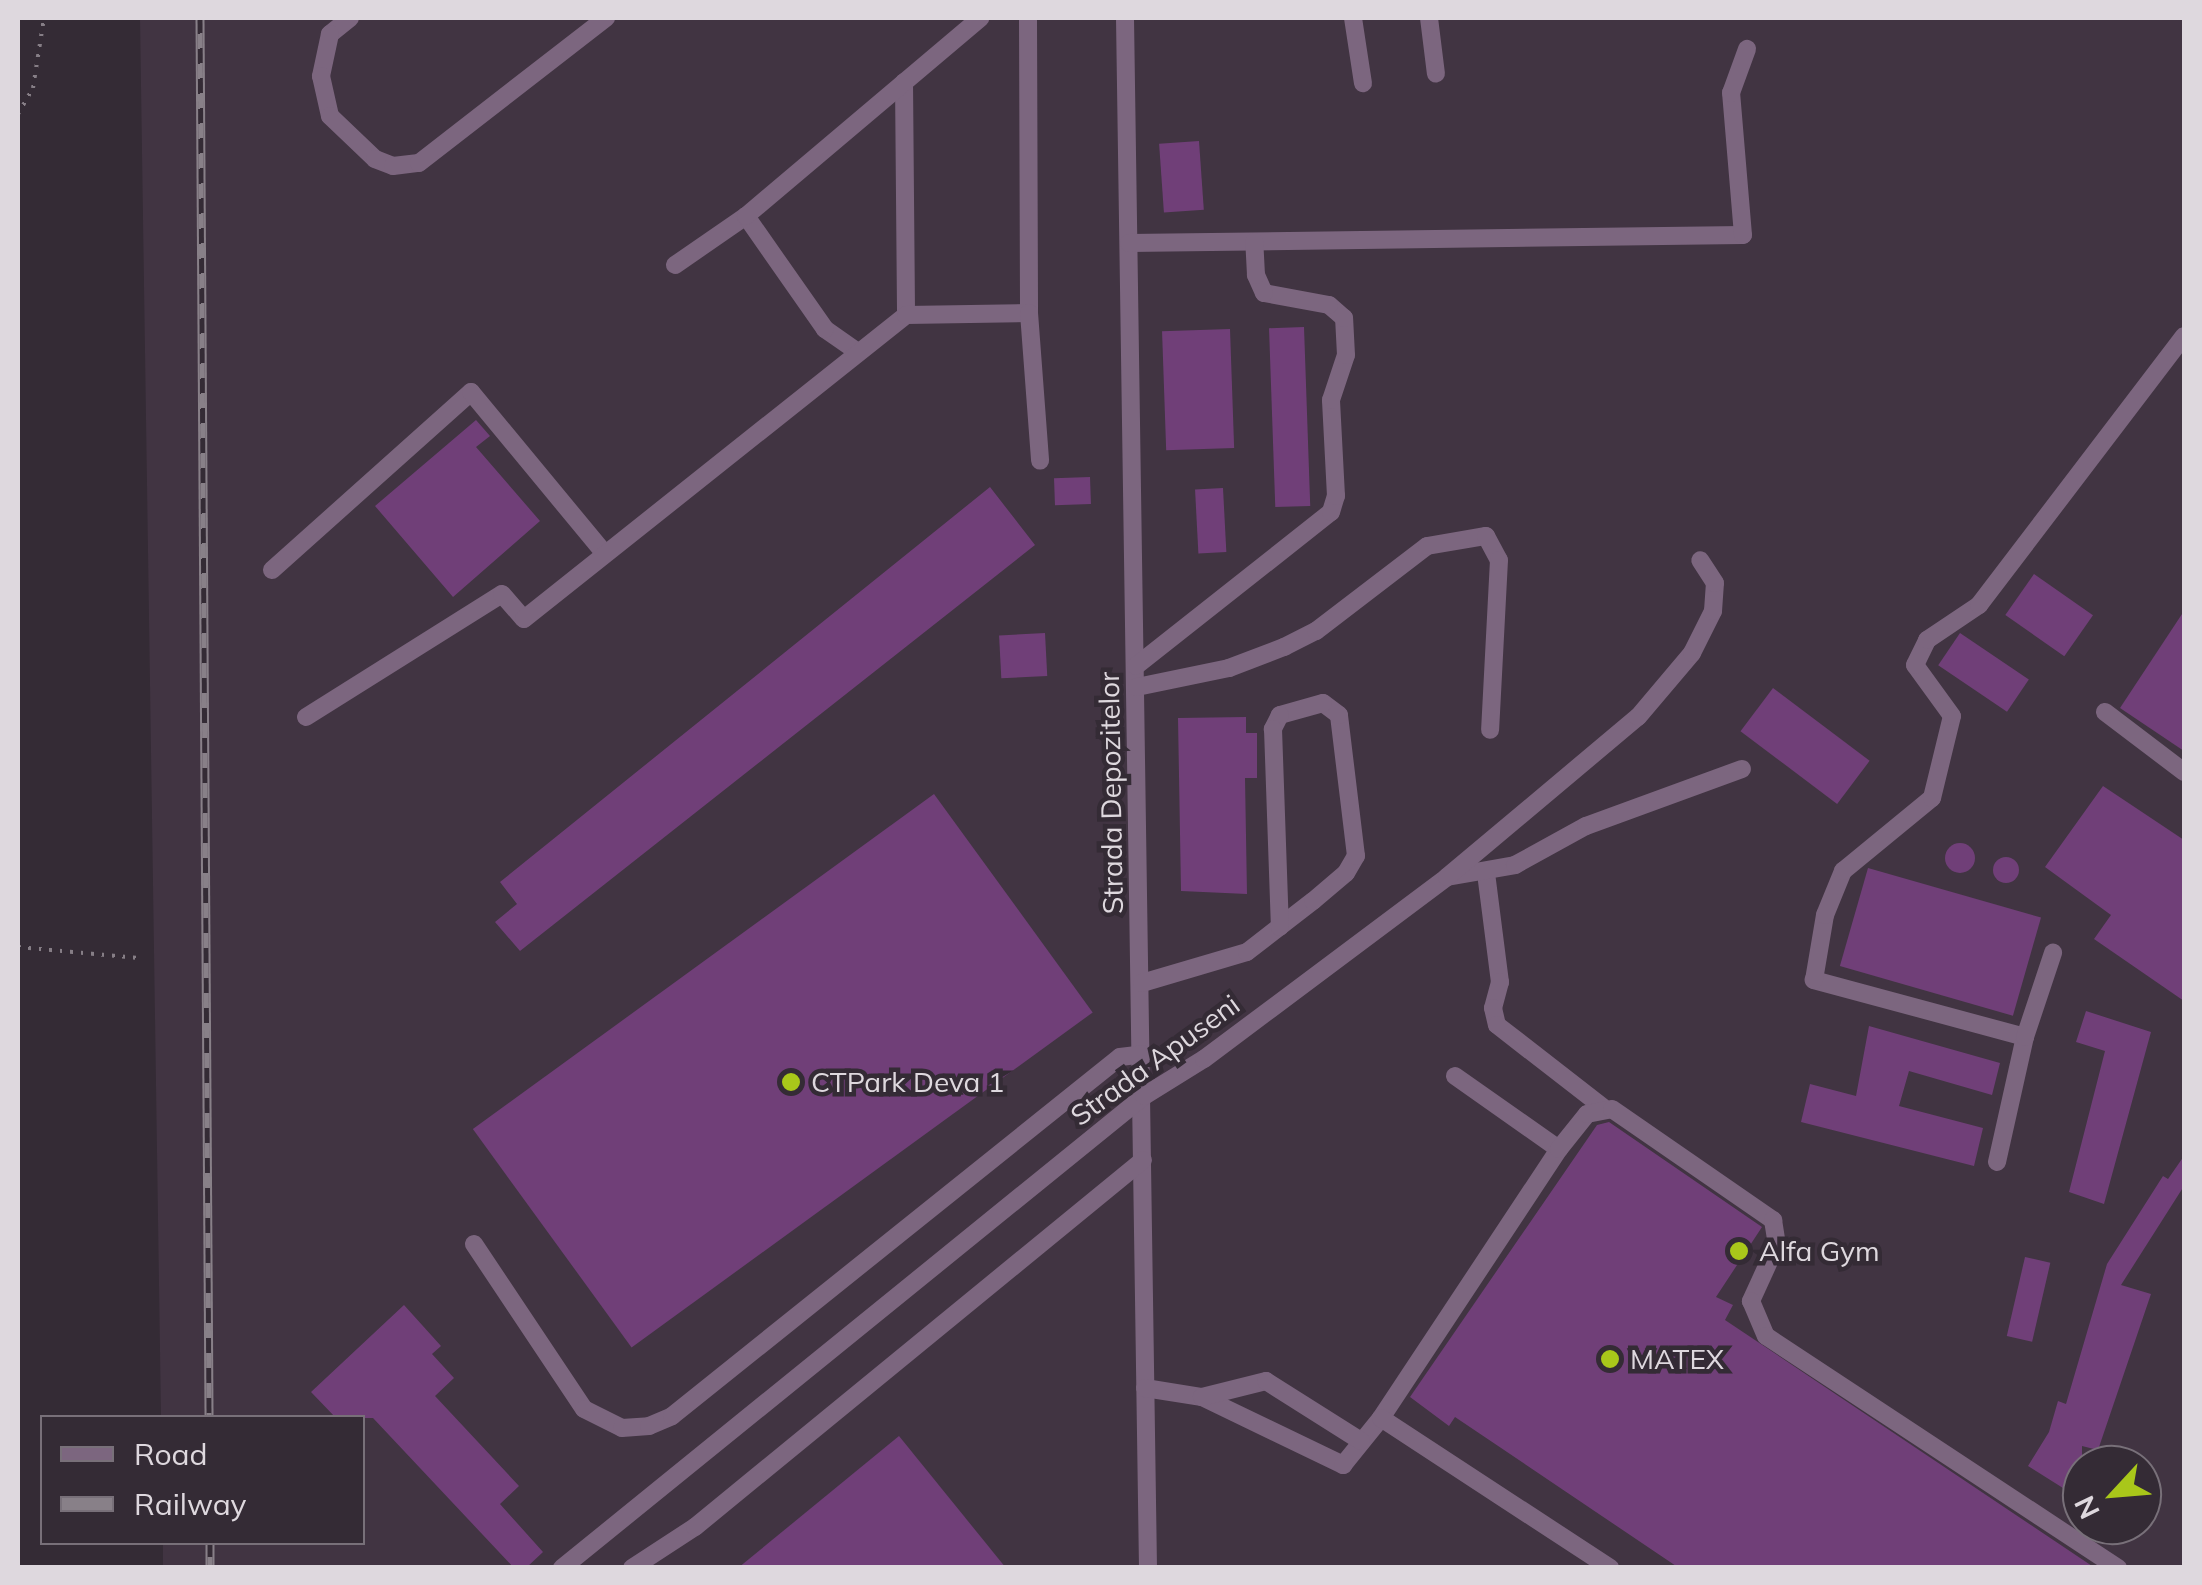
<!DOCTYPE html>
<html>
<head>
<meta charset="utf-8">
<style>
  body { margin:0 }
  #map { position:relative; width:2202px; height:1585px; overflow:hidden; background:#342b35; font-family:Mulish,sans-serif }
  div>[style] { position:absolute }
  .built>* { inset:0; background:#413442 }
  .building>* { inset:0; background:#703f78; transform-origin:0 0 }
  .round { border-radius:50% }
  .path>* { height:4px; margin-top:-2px; transform-origin:0; background:repeating-linear-gradient(90deg,#867e86 0 2.5px,transparent 0 10.5px) }
  .minor>* { height:18px; margin:-9px; padding:0 9px; transform-origin:9px; border-radius:9px; background:#7c667f }
  .rail>* { height:9px; margin-top:-4.5px; transform-origin:0; background:repeating-linear-gradient(90deg,#342b35 0 15px,#888088 0 30px); box-sizing:border-box; border-block:2px solid #888088 }
  .dots>* { width:28px; height:28px; translate:-50% -50%; box-sizing:border-box; border:5px solid #342b35; border-radius:50% }
  span { translate:-50% -50%; white-space:nowrap; text-align:center; line-height:1.15; -webkit-text-stroke:9px #342b35; paint-order:stroke }
  .street-label { font-size:28px; color:#ded8de }
  .poi-label { font-size:28px; color:#ded8de }
  .left { translate:0 -50%; text-align:left }
  .frame { position:absolute; inset:0; border:20px solid #ded8de; pointer-events:none }
  .legend { position:absolute; left:40px; top:1415px; width:325px; height:130px; box-sizing:border-box; background:#342b35; border:2px solid #787079; margin:0; padding:12px 18px; list-style:none; font-size:30px; color:#ded8de }
  .legend li { display:flex; align-items:center; gap:20px; height:50px }
  .legend b { width:50px; border:2px solid #787079 }
  .north { position:absolute; left:2062px; top:1445px; width:100px; height:100px; box-sizing:border-box; background:#342b35; border:2px solid #787079; border-radius:50%; rotate:244deg; font-size:28px; font-weight:700; line-height:40px; text-align:center; color:#ded8de }
  .north::after { content:''; display:block; margin:auto; width:35px; height:45px; background:#a9c71a; clip-path:polygon(50% 0,100% 100%,50% 72%,0 100%) }
</style>
</head>
<body>
<div id="map">
  <div class="built">
    <i style="clip-path:polygon(evenodd,140px 18px,2184px 18px,2184px 1567px,163px 1567px,163px 1543px,362px 1542px,362px 1418px,161px 1417px,140px 18px,2082px 1465px,2142px 1465px,2142px 1525px,2082px 1525px,2082px 1465px)"></i>
  </div>
  <div class="building">
    <i style="left:1199px;top:141px;width:69px;height:40px;rotate:86deg"></i>
    <i style="left:1304px;top:327px;width:179px;height:35px;rotate:88deg"></i>
    <i style="left:1230px;top:329px;width:119px;height:68px;rotate:88deg"></i>
    <i style="clip-path:polygon(476px 420px,490px 436px,476px 447px,540px 521px,453px 597px,375px 506px)"></i>
    <i style="left:1090px;top:477px;width:27px;height:36px;rotate:88deg"></i>
    <i style="clip-path:polygon(990px 487px,1035px 545px,520px 951px,495px 922px,517px 904px,500px 882px)"></i>
    <i style="left:1223px;top:488px;width:64px;height:28px;rotate:87deg"></i>
    <i style="left:2034px;top:574px;width:72px;height:50px;rotate:35deg"></i>
    <i style="clip-path:polygon(2184px 611px,2184px 751px,2120px 708px)"></i>
    <i style="left:1045px;top:633px;width:43px;height:46px;rotate:87deg"></i>
    <i style="left:1960px;top:633px;width:83px;height:39px;rotate:34deg"></i>
    <i style="left:1773px;top:688px;width:121px;height:54px;rotate:37deg"></i>
    <i style="clip-path:polygon(1246px 717px,1246px 733px,1257px 733px,1257px 778px,1245px 778px,1247px 894px,1181px 891px,1178px 718px)"></i>
    <i style="clip-path:polygon(2103px 786px,2184px 840px,2184px 1001px,2094px 939px,2111px 915px,2045px 867px)"></i>
    <i style="left:934px;top:794px;width:270px;height:570px;rotate:54deg"></i>
    <i class="round" style="left:1945px;top:843px;width:30px;height:30px"></i>
    <i class="round" style="left:1993px;top:857px;width:26px;height:26px"></i>
    <i style="left:1868px;top:868px;width:180px;height:102px;rotate:16deg"></i>
    <i style="clip-path:polygon(2086px 1011px,2151px 1032px,2104px 1204px,2069px 1192px,2105px 1051px,2076px 1042px)"></i>
    <i style="clip-path:polygon(1869px 1026px,2000px 1063px,1992px 1095px,1909px 1071px,1899px 1106px,1983px 1128px,1974px 1166px,1801px 1122px,1810px 1084px,1856px 1096px)"></i>
    <i style="clip-path:polygon(1609px 1122px,1762px 1227px,1716px 1297px,1733px 1305px,1725px 1320px,2095px 1568px,1679px 1568px,1455px 1417px,1449px 1426px,1410px 1397px,1597px 1125px)"></i>
    <i style="clip-path:polygon(2184px 1156px,2184px 1186px,2121px 1285px,2151px 1294px,2098px 1450px,2082px 1446px,2082px 1500px,2028px 1466px,2049px 1432px,2058px 1401px,2066px 1404px,2107px 1264px,2163px 1176px,2168px 1179px)"></i>
    <i style="left:2025px;top:1257px;width:26px;height:81px;rotate:13deg"></i>
    <i style="clip-path:polygon(404px 1305px,441px 1346px,432px 1354px,454px 1378px,435px 1396px,519px 1486px,500px 1504px,543px 1552px,526px 1568px,514px 1568px,373px 1418px,336px 1418px,311px 1392px)"></i>
    <i style="clip-path:polygon(899px 1436px,1006px 1568px,738px 1568px)"></i>
  </div>
  <div class="path">
    <i style="left:18px;top:114px;width:30px;rotate:-60deg"></i>
    <i style="left:33px;top:88px;width:71px;rotate:-81.1deg"></i>
    <i style="left:18px;top:947px;width:121px;rotate:5.2deg"></i>
  </div>
  <div class="minor">
    <i style="left:350px;top:18px;width:26px;rotate:141deg"></i>
    <i style="left:330px;top:34px;width:43px;rotate:102.1deg"></i>
    <i style="left:321px;top:76px;width:41px;rotate:77.3deg"></i>
    <i style="left:330px;top:116px;width:62px;rotate:43.7deg"></i>
    <i style="left:375px;top:159px;width:19px;rotate:21deg"></i>
    <i style="left:393px;top:166px;width:26px;rotate:-7deg"></i>
    <i style="left:419px;top:163px;width:237px;rotate:-37.8deg"></i>
    <i style="left:1028px;top:18px;width:295px;rotate:89.8deg"></i>
    <i style="left:1125px;top:18px;width:1550px;rotate:89.15deg"></i>
    <i style="left:1353px;top:18px;width:66px;rotate:81.3deg"></i>
    <i style="left:1429px;top:18px;width:56px;rotate:82.9deg"></i>
    <i style="left:904px;top:82px;width:233px;rotate:89.5deg"></i>
    <i style="left:1129px;top:243px;width:614px;rotate:-0.75deg"></i>
    <i style="left:1743px;top:235px;width:143px;rotate:-94.8deg"></i>
    <i style="left:1731px;top:93px;width:47px;rotate:-70deg"></i>
    <i style="left:675px;top:265px;width:86px;rotate:-34.6deg"></i>
    <i style="left:855px;top:350px;width:37px;rotate:-145deg"></i>
    <i style="left:825px;top:329px;width:138px;rotate:-125deg"></i>
    <i style="left:746px;top:216px;width:307px;rotate:-40.2deg"></i>
    <i style="left:272px;top:570px;width:267px;rotate:-41.8deg"></i>
    <i style="left:471px;top:392px;width:210px;rotate:50.4deg"></i>
    <i style="left:1136px;top:666px;width:248px;rotate:-38.3deg"></i>
    <i style="left:1331px;top:512px;width:17px;rotate:-73deg"></i>
    <i style="left:1336px;top:496px;width:96px;rotate:-93deg"></i>
    <i style="left:1331px;top:400px;width:47px;rotate:-71.6deg"></i>
    <i style="left:1346px;top:355px;width:37px;rotate:-93deg"></i>
    <i style="left:1344px;top:318px;width:20px;rotate:-139deg"></i>
    <i style="left:1329px;top:305px;width:66px;rotate:-169.5deg"></i>
    <i style="left:1264px;top:293px;width:20px;rotate:-114deg"></i>
    <i style="left:1256px;top:275px;width:33px;rotate:-93deg"></i>
    <i style="left:1137px;top:687px;width:94px;rotate:-11.7deg"></i>
    <i style="left:1229px;top:668px;width:59px;rotate:-20.9deg"></i>
    <i style="left:1284px;top:647px;width:36px;rotate:-27deg"></i>
    <i style="left:1316px;top:631px;width:140px;rotate:-37.4deg"></i>
    <i style="left:1427px;top:546px;width:60px;rotate:-9.6deg"></i>
    <i style="left:1486px;top:536px;width:27px;rotate:62deg"></i>
    <i style="left:1499px;top:560px;width:170px;rotate:93deg"></i>
    <i style="left:2105px;top:712px;width:99px;rotate:37.2deg"></i>
    <i style="left:306px;top:717px;width:231px;rotate:-32.1deg"></i>
    <i style="left:502px;top:594px;width:33px;rotate:49deg"></i>
    <i style="left:524px;top:619px;width:488px;rotate:-38.5deg"></i>
    <i style="left:906px;top:315px;width:123px;rotate:-0.9deg"></i>
    <i style="left:1029px;top:313px;width:148px;rotate:85.7deg"></i>
    <i style="left:1486px;top:873px;width:110px;rotate:82.7deg"></i>
    <i style="left:1500px;top:982px;width:27px;rotate:105deg"></i>
    <i style="left:1493px;top:1008px;width:17px;rotate:77deg"></i>
    <i style="left:1497px;top:1025px;width:135px;rotate:37.8deg"></i>
    <i style="left:1447px;top:877px;width:69px;rotate:-10deg"></i>
    <i style="left:1515px;top:865px;width:81px;rotate:-28.8deg"></i>
    <i style="left:1586px;top:826px;width:166px;rotate:-20.1deg"></i>
    <i style="left:1142px;top:983px;width:109px;rotate:-16.4deg"></i>
    <i style="left:1247px;top:952px;width:83px;rotate:-37.7deg"></i>
    <i style="left:1313px;top:901px;width:43px;rotate:-40.3deg"></i>
    <i style="left:1346px;top:873px;width:20px;rotate:-60deg"></i>
    <i style="left:1356px;top:856px;width:142px;rotate:-96.9deg"></i>
    <i style="left:1339px;top:715px;width:20px;rotate:-143deg"></i>
    <i style="left:1323px;top:703px;width:45px;rotate:164.4deg"></i>
    <i style="left:1280px;top:715px;width:16px;rotate:117deg"></i>
    <i style="left:1273px;top:729px;width:198px;rotate:88deg"></i>
    <i style="left:2025px;top:1037px;width:219px;rotate:-164.9deg"></i>
    <i style="left:1814px;top:980px;width:66px;rotate:-80.4deg"></i>
    <i style="left:1825px;top:915px;width:48px;rotate:-67.8deg"></i>
    <i style="left:1843px;top:871px;width:115px;rotate:-39.4deg"></i>
    <i style="left:1932px;top:798px;width:84px;rotate:-76.3deg"></i>
    <i style="left:1952px;top:716px;width:63px;rotate:-126deg"></i>
    <i style="left:1915px;top:665px;width:28px;rotate:-64deg"></i>
    <i style="left:1927px;top:640px;width:63px;rotate:-33.9deg"></i>
    <i style="left:1979px;top:605px;width:338px;rotate:-52.7deg"></i>
    <i style="left:1455px;top:1076px;width:127px;rotate:35.1deg"></i>
    <i style="left:1997px;top:1162px;width:128px;rotate:-77.4deg"></i>
    <i style="left:2025px;top:1037px;width:89px;rotate:-71.6deg"></i>
    <i style="left:474px;top:1244px;width:198px;rotate:56.3deg"></i>
    <i style="left:584px;top:1409px;width:42px;rotate:26.6deg"></i>
    <i style="left:622px;top:1428px;width:27px;rotate:-4deg"></i>
    <i style="left:649px;top:1426px;width:25px;rotate:-23deg"></i>
    <i style="left:672px;top:1416px;width:574px;rotate:-38.71deg"></i>
    <i style="left:1120px;top:1057px;width:23px;rotate:-7deg"></i>
    <i style="left:1145px;top:1388px;width:58px;rotate:9deg"></i>
    <i style="left:1202px;top:1397px;width:157px;rotate:25.7deg"></i>
    <i style="left:1343px;top:1465px;width:60px;rotate:-51deg"></i>
    <i style="left:1381px;top:1418px;width:323px;rotate:-56.5deg"></i>
    <i style="left:1559px;top:1149px;width:45px;rotate:-51.3deg"></i>
    <i style="left:1587px;top:1114px;width:25px;rotate:-11deg"></i>
    <i style="left:1612px;top:1109px;width:196px;rotate:34.6deg"></i>
    <i style="left:1773px;top:1220px;width:24px;rotate:81deg"></i>
    <i style="left:1777px;top:1244px;width:63px;rotate:114.5deg"></i>
    <i style="left:1751px;top:1301px;width:38px;rotate:67deg"></i>
    <i style="left:1766px;top:1336px;width:422px;rotate:33.4deg"></i>
    <i style="left:1202px;top:1397px;width:66px;rotate:-14deg"></i>
    <i style="left:1266px;top:1381px;width:112px;rotate:32.3deg"></i>
    <i style="left:1381px;top:1418px;width:274px;rotate:33.2deg"></i>
    <i style="left:562px;top:1568px;width:749px;rotate:-39.04deg"></i>
    <i style="left:1144px;top:1096px;width:70px;rotate:-31.7deg"></i>
    <i style="left:1204px;top:1059px;width:304px;rotate:-36.8deg"></i>
    <i style="left:1447px;top:877px;width:249px;rotate:-40deg"></i>
    <i style="left:1638px;top:717px;width:84px;rotate:-49.8deg"></i>
    <i style="left:1692px;top:653px;width:47px;rotate:-63.4deg"></i>
    <i style="left:1713px;top:611px;width:28px;rotate:-86deg"></i>
    <i style="left:1715px;top:583px;width:27px;rotate:-123deg"></i>
    <i style="left:632px;top:1568px;width:75px;rotate:-33.1deg"></i>
    <i style="left:695px;top:1527px;width:579px;rotate:-39.32deg"></i>
  </div>
  <div class="rail">
    <i style="left:200px;top:18px;width:1400px;rotate:89.63deg"></i>
    <i style="left:210px;top:1542px;width:26px;rotate:90deg"></i>
  </div>
  <div class="dots">
    <i style="left:791px;top:1082px;background:#a9c71a"></i>
    <i style="left:1739px;top:1251px;background:#a9c71a"></i>
    <i style="left:1610px;top:1359px;background:#a9c71a"></i>
  </div>
  <div class="street-label">
    <span style="left:1111px;top:793px;rotate:-91deg">Strada Depozitelor</span>
    <span style="left:1155px;top:1060px;rotate:-36deg">Strada Apuseni</span>
  </div>
  <div class="poi-label">
    <span class="left" style="left:811px;top:1082px">CTPark Deva 1</span>
    <span class="left" style="left:1759px;top:1251px">Alfa Gym</span>
    <span class="left" style="left:1630px;top:1359px">MATEX</span>
  </div>
  <div class="frame"></div>
  <ul class="legend">
  <li><b style="height:12px;background:#7c667f"></b>Road</li>
  <li><b style="height:12px;background:#888088"></b>Railway</li>
  </ul>
  <div class="north">N</div>
</div>
</body>
</html>
